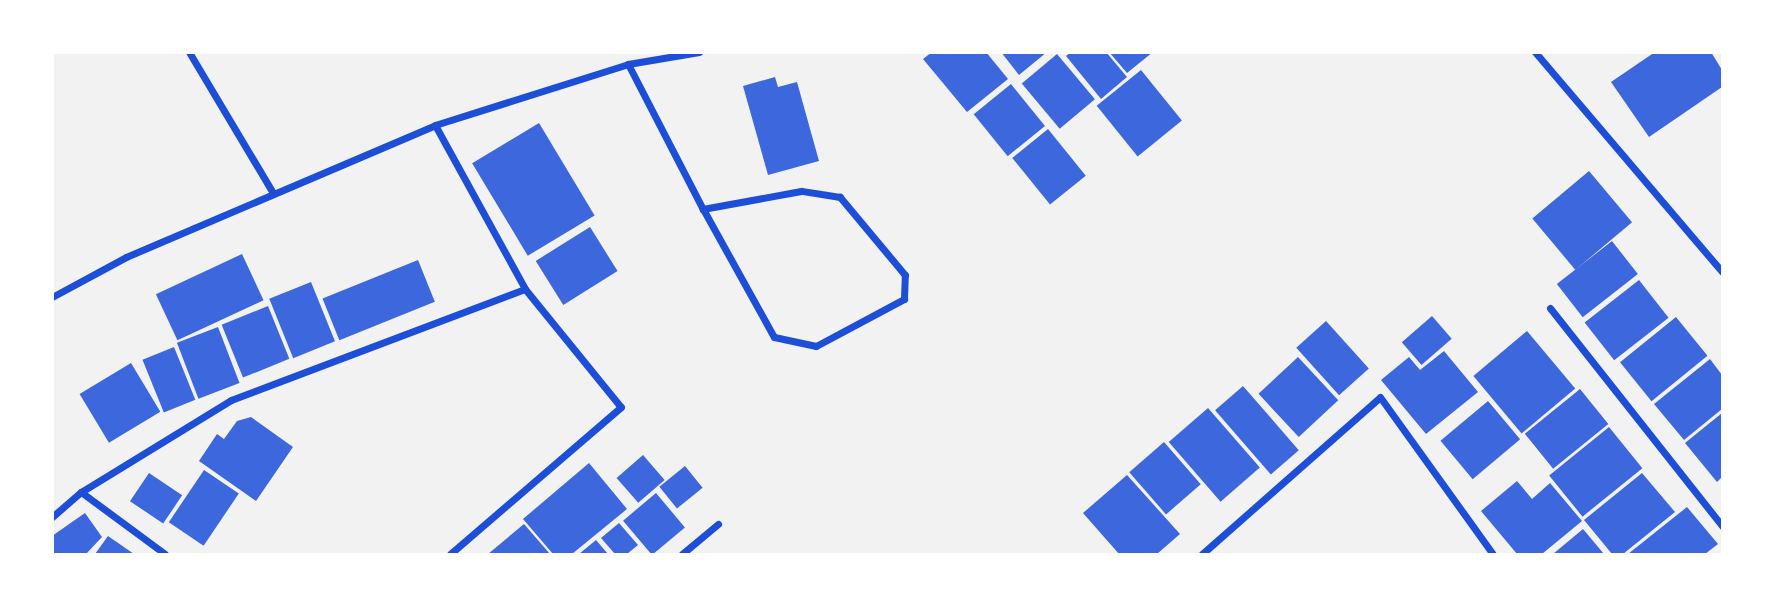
<!DOCTYPE html>
<html>
<head>
<meta charset="utf-8">
<style>
  body { margin:0 }
  #map { position:relative; width:1775px; height:607px; overflow:hidden; background:#f2f2f2; font-family:"PT Serif",serif }
  div>[style] { position:absolute }
  .building>* { inset:0; background:#3d67dc; transform-origin:0 0 }
  .minor>* { height:7px; margin:-3.5px; padding:0 3.5px; transform-origin:3.5px; border-radius:3.5px; background:#1d4ed8 }
  span { translate:-50% -50%; white-space:nowrap; text-align:center; line-height:1.15; -webkit-text-stroke:7px #fff; paint-order:stroke }
  .frame { position:absolute; inset:0; border:54px solid #fff; pointer-events:none }
</style>
</head>
<body>
<div id="map">
  <div class="building">
    <i style="clip-path:polygon(932px 52px,986px 52px,1008px 79px,967px 112px,923px 59px)"></i>
    <i style="clip-path:polygon(1001px 52px,1047px 52px,1019px 75px)"></i>
    <i style="clip-path:polygon(1071px 52px,1106px 52px,1127px 77px,1101px 99px,1066px 56px)"></i>
    <i style="clip-path:polygon(1109px 52px,1153px 52px,1127px 73px)"></i>
    <i style="clip-path:polygon(1655px 52px,1711px 52px,1722px 70px,1722px 87px,1649px 137px,1611px 82px)"></i>
    <i style="left:1057px;top:54px;width:59px;height:46px;rotate:50deg"></i>
    <i style="left:1141px;top:70px;width:65px;height:57px;rotate:51deg"></i>
    <i style="clip-path:polygon(775px 77px,778px 87px,797px 82px,819px 161px,768px 175px,743px 86px)"></i>
    <i style="left:1011px;top:84px;width:54px;height:48px;rotate:51deg"></i>
    <i style="left:539px;top:123px;width:108px;height:78px;rotate:59deg"></i>
    <i style="left:1048px;top:129px;width:60px;height:46px;rotate:51deg"></i>
    <i style="left:1589px;top:171px;width:67px;height:74px;rotate:50deg"></i>
    <i style="left:590px;top:227px;width:52px;height:64px;rotate:58deg"></i>
    <i style="left:1612px;top:241px;width:42px;height:70px;rotate:52deg"></i>
    <i style="left:242px;top:254px;width:51px;height:95px;rotate:65deg"></i>
    <i style="left:418px;top:260px;width:45px;height:103px;rotate:68deg"></i>
    <i style="left:1639px;top:280px;width:48px;height:69px;rotate:52deg"></i>
    <i style="left:311px;top:282px;width:64px;height:45px;rotate:68deg"></i>
    <i style="left:268px;top:306px;width:57px;height:50px;rotate:68deg"></i>
    <i style="left:1432px;top:316px;width:30px;height:40px;rotate:49deg"></i>
    <i style="left:1676px;top:317px;width:50px;height:72px;rotate:51deg"></i>
    <i style="left:1326px;top:321px;width:64px;height:40px;rotate:48deg"></i>
    <i style="left:218px;top:327px;width:60px;height:44px;rotate:69deg"></i>
    <i style="left:1527px;top:331px;width:75px;height:70px;rotate:50deg"></i>
    <i style="left:174px;top:347px;width:57px;height:34px;rotate:68deg"></i>
    <i style="clip-path:polygon(1444px 351px,1478px 392px,1426px 434px,1381px 380px,1409px 357px,1420px 370px)"></i>
    <i style="left:1298px;top:357px;width:59px;height:54px;rotate:47deg"></i>
    <i style="clip-path:polygon(1710px 359px,1722px 375px,1722px 409px,1684px 440px,1654px 404px)"></i>
    <i style="left:131px;top:363px;width:57px;height:60px;rotate:59deg"></i>
    <i style="left:1243px;top:386px;width:85px;height:37px;rotate:49deg"></i>
    <i style="left:1580px;top:389px;width:45px;height:71px;rotate:51deg"></i>
    <i style="left:1488px;top:401px;width:50px;height:62px;rotate:50deg"></i>
    <i style="left:1208px;top:408px;width:79px;height:52px;rotate:49deg"></i>
    <i style="clip-path:polygon(1722px 413px,1722px 477px,1717px 482px,1685px 443px)"></i>
    <i style="clip-path:polygon(251px 417px,293px 447px,256px 501px,199px 461px,217px 434px,224px 439px,237px 421px)"></i>
    <i style="left:1609px;top:427px;width:53px;height:77px;rotate:51deg"></i>
    <i style="left:1164px;top:442px;width:56px;height:46px;rotate:49deg"></i>
    <i style="left:643px;top:455px;width:33px;height:35px;rotate:49deg"></i>
    <i style="clip-path:polygon(589px 463px,627px 509px,572px 554px,553px 554px,523px 519px)"></i>
    <i style="left:685px;top:466px;width:28px;height:33px;rotate:51deg"></i>
    <i style="left:204px;top:470px;width:42px;height:63px;rotate:34deg"></i>
    <i style="left:149px;top:473px;width:40px;height:34px;rotate:34deg"></i>
    <i style="clip-path:polygon(1642px 473px,1675px 512px,1623px 554px,1612px 554px,1584px 520px)"></i>
    <i style="clip-path:polygon(1127px 475px,1180px 534px,1157px 554px,1119px 554px,1083px 513px)"></i>
    <i style="clip-path:polygon(1517px 481px,1532px 499px,1550px 483px,1582px 521px,1542px 554px,1517px 554px,1481px 511px)"></i>
    <i style="left:656px;top:493px;width:45px;height:43px;rotate:50deg"></i>
    <i style="clip-path:polygon(1687px 507px,1718px 544px,1705px 554px,1628px 554px)"></i>
    <i style="clip-path:polygon(85px 513px,102px 537px,86px 554px,52px 554px,52px 536px)"></i>
    <i style="clip-path:polygon(619px 523px,638px 545px,627px 554px,615px 554px,601px 538px)"></i>
    <i style="clip-path:polygon(524px 524px,550px 554px,488px 554px)"></i>
    <i style="clip-path:polygon(1583px 529px,1604px 554px,1553px 554px)"></i>
    <i style="clip-path:polygon(108px 536px,134px 554px,95px 554px)"></i>
    <i style="clip-path:polygon(596px 540px,608px 554px,579px 554px)"></i>
  </div>
  <div class="minor">
    <i style="left:189px;top:52px;width:164px;rotate:59.2deg"></i>
    <i style="left:1535px;top:52px;width:289px;rotate:49.6deg"></i>
    <i style="left:628px;top:64px;width:163px;rotate:62.7deg"></i>
    <i style="left:703px;top:209px;width:146px;rotate:61deg"></i>
    <i style="left:774px;top:337px;width:43px;rotate:12.1deg"></i>
    <i style="left:816px;top:346px;width:100px;rotate:-28.1deg"></i>
    <i style="left:904px;top:299px;width:24px;rotate:-88deg"></i>
    <i style="left:905px;top:275px;width:102px;rotate:-129.8deg"></i>
    <i style="left:840px;top:197px;width:39px;rotate:-171deg"></i>
    <i style="left:801px;top:191px;width:100px;rotate:169.6deg"></i>
    <i style="left:435px;top:125px;width:187px;rotate:61.2deg"></i>
    <i style="left:525px;top:289px;width:152px;rotate:50.9deg"></i>
    <i style="left:621px;top:407px;width:225px;rotate:139.3deg"></i>
    <i style="left:52px;top:297px;width:84px;rotate:-28.4deg"></i>
    <i style="left:126px;top:257px;width:336px;rotate:-23.1deg"></i>
    <i style="left:435px;top:125px;width:202px;rotate:-17.5deg"></i>
    <i style="left:628px;top:64px;width:72px;rotate:-9.6deg"></i>
    <i style="left:1550px;top:308px;width:278px;rotate:51.7deg"></i>
    <i style="left:81px;top:492px;width:104px;rotate:36.4deg"></i>
    <i style="left:52px;top:517px;width:38px;rotate:-41deg"></i>
    <i style="left:81px;top:492px;width:176px;rotate:-31.5deg"></i>
    <i style="left:231px;top:400px;width:314px;rotate:-20.7deg"></i>
    <i style="left:682px;top:554px;width:47px;rotate:-39.8deg"></i>
    <i style="left:1202px;top:554px;width:237px;rotate:-41.4deg"></i>
    <i style="left:1380px;top:397px;width:193px;rotate:54.3deg"></i>
  </div>
  <div class="frame"></div>
</div>
</body>
</html>
